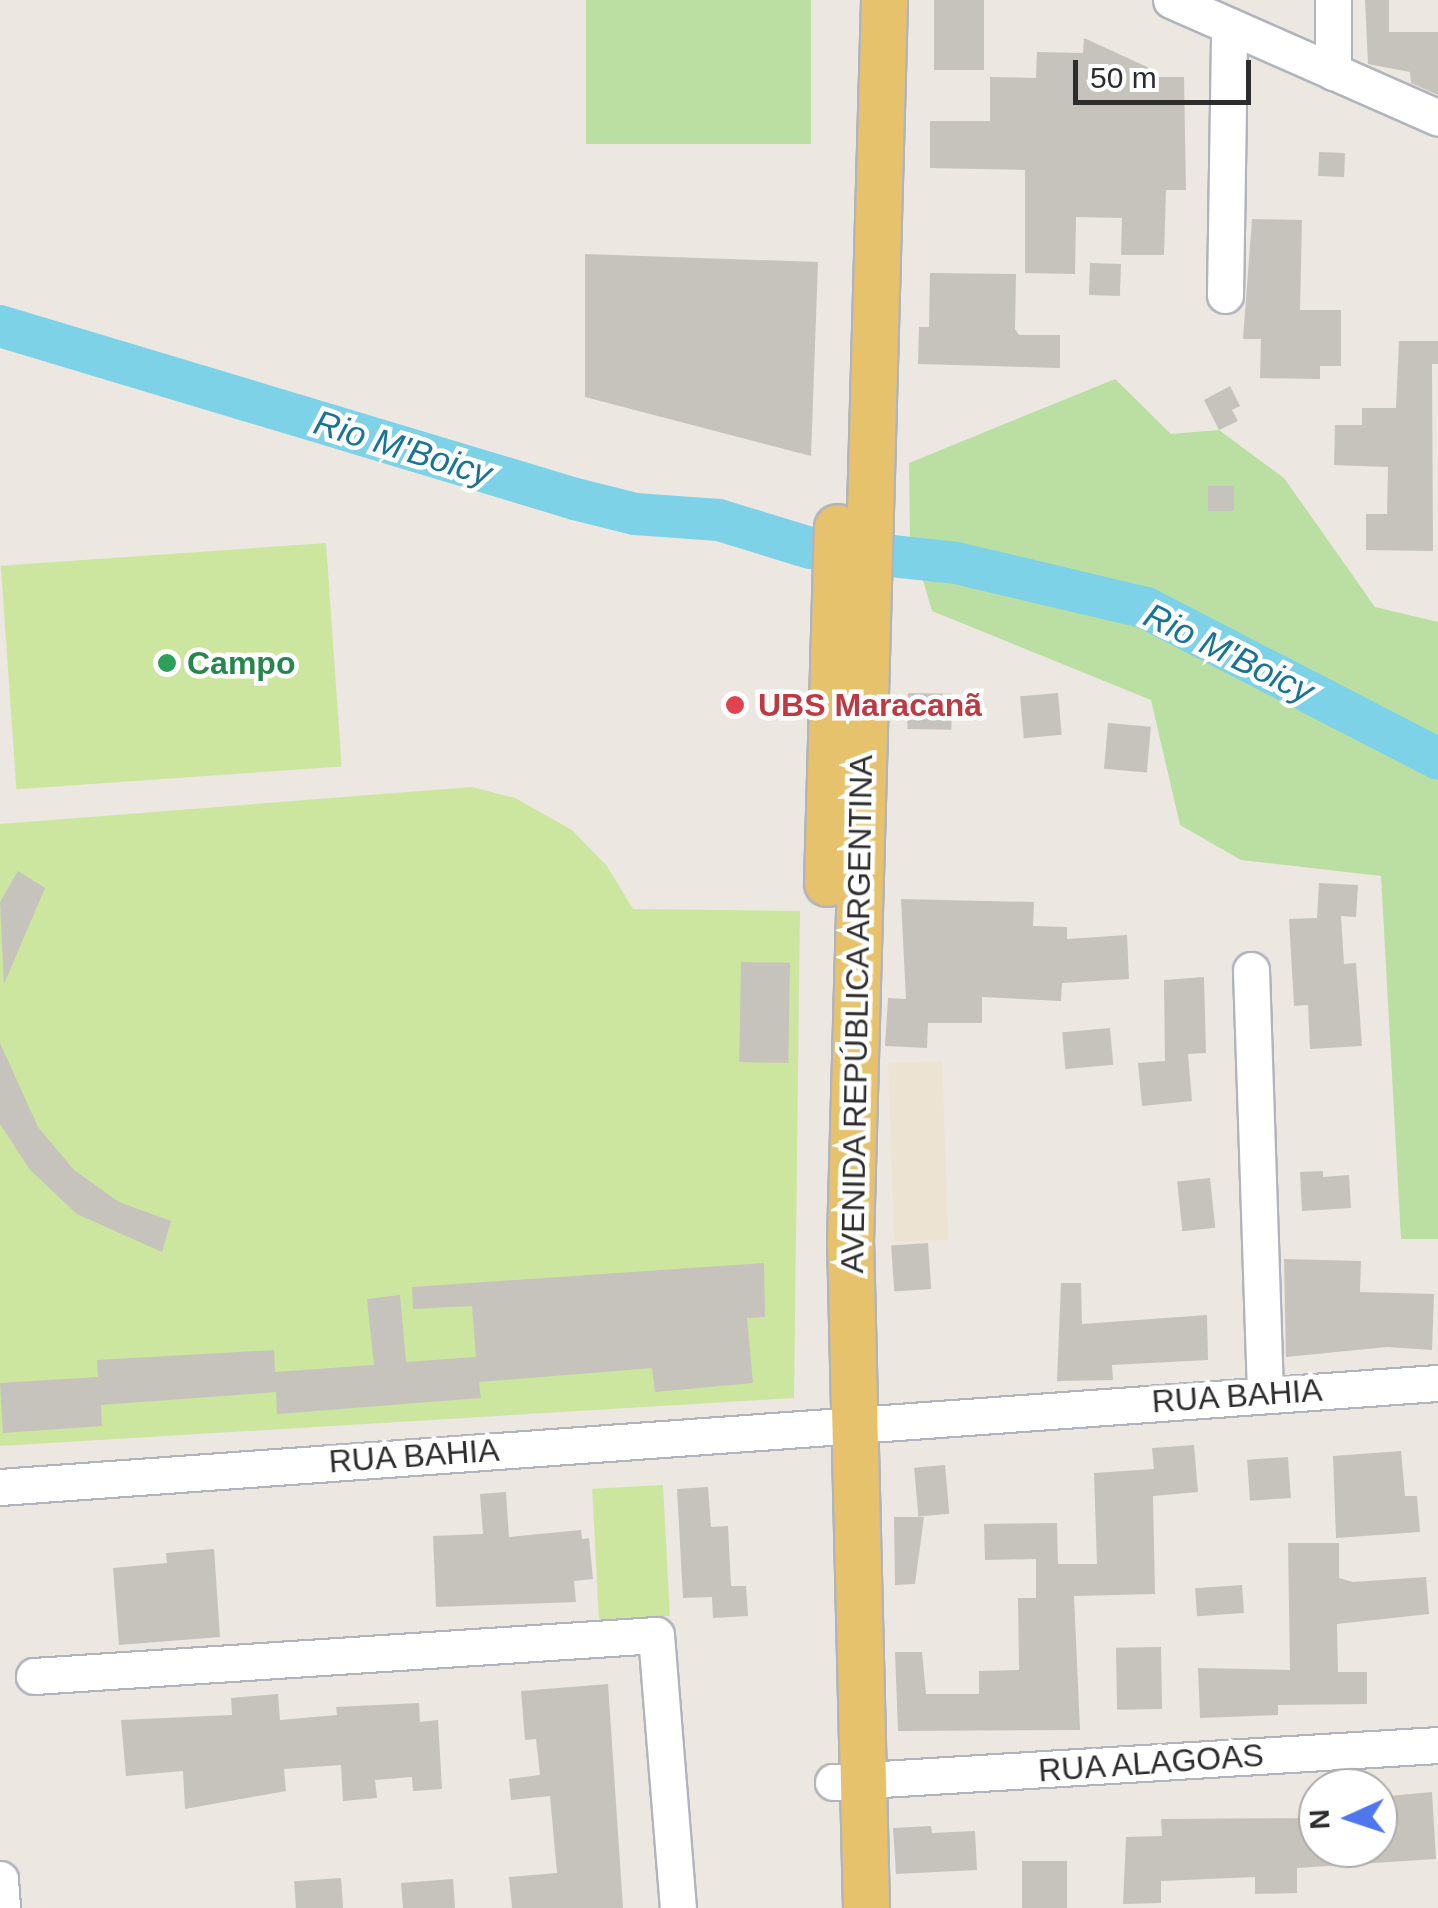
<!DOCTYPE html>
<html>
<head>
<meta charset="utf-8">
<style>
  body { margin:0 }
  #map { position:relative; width:1438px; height:1908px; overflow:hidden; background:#ede7e1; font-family:Arial,sans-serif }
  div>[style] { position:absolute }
  .education>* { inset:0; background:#ede3d2; transform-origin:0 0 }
  .green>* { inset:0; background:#bbdfa2; transform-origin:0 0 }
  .pitch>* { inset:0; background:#cce69f; transform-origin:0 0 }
  .river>* { height:42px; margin:-21px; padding:0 21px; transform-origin:21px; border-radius:21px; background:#7dd2e7 }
  .building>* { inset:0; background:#c6c2bc; transform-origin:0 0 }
  .roads { filter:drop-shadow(2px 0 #b1b4bc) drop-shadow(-2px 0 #b1b4bc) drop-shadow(0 2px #b1b4bc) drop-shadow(0 -2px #b1b4bc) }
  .minor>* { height:35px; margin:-17.5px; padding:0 17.5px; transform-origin:17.5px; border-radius:17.5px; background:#fff }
  .major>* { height:45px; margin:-22.5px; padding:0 22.5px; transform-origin:22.5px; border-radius:22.5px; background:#e7c26c }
  .dots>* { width:28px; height:28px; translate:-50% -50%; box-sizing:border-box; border:5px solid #fff; border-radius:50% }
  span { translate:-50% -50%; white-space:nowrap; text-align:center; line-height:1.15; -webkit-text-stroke:9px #fff; paint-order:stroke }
  .leisure-label { font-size:32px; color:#27864d; font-weight:700 }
  .left { translate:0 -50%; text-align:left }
  .health-label { font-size:32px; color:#be3a42; font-weight:700 }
  .street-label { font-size:32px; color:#2d2d2d }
  .water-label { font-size:35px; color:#187497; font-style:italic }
  .north { position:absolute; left:1298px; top:1768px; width:100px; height:100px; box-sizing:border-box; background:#fff; border:2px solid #ababab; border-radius:50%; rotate:267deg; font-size:28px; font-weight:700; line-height:40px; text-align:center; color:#2d2d2d }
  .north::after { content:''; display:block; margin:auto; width:35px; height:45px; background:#4e77ed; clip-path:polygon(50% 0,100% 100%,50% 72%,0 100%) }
  .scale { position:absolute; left:1073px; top:60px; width:178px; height:45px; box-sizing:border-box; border:5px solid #2d2d2d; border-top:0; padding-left:12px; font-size:30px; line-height:35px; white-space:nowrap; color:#2d2d2d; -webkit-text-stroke:8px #fff; paint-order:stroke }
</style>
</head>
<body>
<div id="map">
  <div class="education">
    <i style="left:942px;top:1061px;width:179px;height:54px;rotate:88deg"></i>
  </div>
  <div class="green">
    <i style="left:586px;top:0;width:225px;height:144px"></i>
    <i style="clip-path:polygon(1115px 379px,1171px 434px,1219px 430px,1284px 478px,1375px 607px,1438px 622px,1438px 1239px,1401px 1239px,1381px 876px,1241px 860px,1180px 825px,1151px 700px,932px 611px,910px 536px,909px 463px)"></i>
  </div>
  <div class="pitch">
    <i style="left:326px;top:543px;width:224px;height:326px;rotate:86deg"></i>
    <i style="clip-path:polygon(472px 787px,515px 798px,572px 830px,607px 866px,633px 909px,800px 911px,794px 1398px,0 1446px,0 824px)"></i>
    <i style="left:663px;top:1485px;width:131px;height:71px;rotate:87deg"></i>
  </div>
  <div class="river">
    <i style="left:0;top:326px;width:600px;rotate:16.74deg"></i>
    <i style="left:575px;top:499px;width:62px;rotate:14deg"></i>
    <i style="left:635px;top:514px;width:84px;rotate:4.1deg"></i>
    <i style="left:719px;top:520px;width:95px;rotate:17.1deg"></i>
    <i style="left:892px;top:556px;width:64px;rotate:6.2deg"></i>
    <i style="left:956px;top:563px;width:195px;rotate:13.3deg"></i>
    <i style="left:1146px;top:608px;width:329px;rotate:27.3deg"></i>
  </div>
  <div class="building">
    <i style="left:934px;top:0;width:50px;height:70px"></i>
    <i style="clip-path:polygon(1365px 0,1389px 0,1389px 32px,1438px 32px,1438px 95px,1411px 83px,1410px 72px,1368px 64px)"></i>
    <i style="clip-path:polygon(1084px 38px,1156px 71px,1156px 77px,1184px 77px,1186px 190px,1166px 190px,1164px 255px,1121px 255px,1122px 218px,1076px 217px,1075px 274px,1025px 273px,1025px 170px,930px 168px,930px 121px,990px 121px,990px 77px,1036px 78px,1037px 52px,1083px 53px)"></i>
    <i style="left:1319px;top:152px;width:26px;height:24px;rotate:2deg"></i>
    <i style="clip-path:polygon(1252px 219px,1302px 220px,1300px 310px,1341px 310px,1341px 366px,1320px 366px,1320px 379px,1260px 378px,1261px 339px,1243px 339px)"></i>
    <i style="clip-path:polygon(585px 254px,818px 262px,811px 456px,585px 397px)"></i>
    <i style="left:1090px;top:263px;width:31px;height:32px;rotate:2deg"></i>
    <i style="clip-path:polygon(930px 273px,1016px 274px,1015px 329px,1019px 335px,1060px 335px,1060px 368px,918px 364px,919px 327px,929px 327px)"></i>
    <i style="clip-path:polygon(1399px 341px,1438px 341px,1438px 364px,1432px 364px,1433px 551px,1366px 550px,1366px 514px,1387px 514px,1388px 467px,1334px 465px,1335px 425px,1362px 425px,1362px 408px,1396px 408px)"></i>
    <i style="clip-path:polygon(1230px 386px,1240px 406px,1232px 410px,1238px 421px,1219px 430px,1204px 400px)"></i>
    <i style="left:1208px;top:486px;width:26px;height:25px"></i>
    <i style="left:908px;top:693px;width:44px;height:36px;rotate:1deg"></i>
    <i style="left:1058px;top:693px;width:42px;height:38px;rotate:85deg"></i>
    <i style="left:1108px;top:723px;width:43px;height:46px;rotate:5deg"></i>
    <i style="clip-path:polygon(18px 871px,45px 888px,4px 984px,0 902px)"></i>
    <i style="clip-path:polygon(1319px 883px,1358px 885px,1356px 917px,1341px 916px,1344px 964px,1356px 963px,1362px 1046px,1310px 1049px,1308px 1005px,1294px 1006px,1289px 919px,1317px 918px)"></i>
    <i style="clip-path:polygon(901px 899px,1034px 902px,1033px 926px,1067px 927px,1067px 939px,1127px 935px,1129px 979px,1062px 983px,1061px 1001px,982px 997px,982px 1023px,928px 1023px,927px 1048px,885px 1046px,888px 998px,906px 999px)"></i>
    <i style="left:741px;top:962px;width:49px;height:100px;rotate:1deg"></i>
    <i style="clip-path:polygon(1204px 977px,1206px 1053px,1188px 1054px,1192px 1101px,1142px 1106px,1138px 1063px,1165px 1061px,1164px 980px)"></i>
    <i style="left:1110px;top:1028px;width:37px;height:48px;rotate:85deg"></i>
    <i style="clip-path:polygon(0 1043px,38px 1127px,74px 1170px,119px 1202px,171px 1221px,162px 1252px,77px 1214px,30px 1170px,0 1124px)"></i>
    <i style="clip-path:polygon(1323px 1171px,1323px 1177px,1349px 1175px,1351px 1208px,1302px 1211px,1300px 1172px)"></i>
    <i style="left:1210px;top:1178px;width:50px;height:33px;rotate:84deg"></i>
    <i style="left:928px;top:1243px;width:46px;height:37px;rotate:86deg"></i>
    <i style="clip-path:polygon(1284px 1259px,1361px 1261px,1360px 1292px,1434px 1294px,1432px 1350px,1387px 1347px,1286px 1357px)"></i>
    <i style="clip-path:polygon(764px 1263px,765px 1317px,747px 1318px,753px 1383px,655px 1392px,652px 1368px,479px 1382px,481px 1398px,277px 1414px,276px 1392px,101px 1405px,102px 1426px,3px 1433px,0 1383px,98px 1377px,97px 1360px,274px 1350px,275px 1372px,374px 1365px,367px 1299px,400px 1295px,406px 1362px,476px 1357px,472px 1306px,413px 1309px,412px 1287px)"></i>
    <i style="clip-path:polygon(1061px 1283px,1081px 1283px,1082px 1324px,1207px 1315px,1208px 1360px,1112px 1365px,1113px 1380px,1057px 1381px)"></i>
    <i style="clip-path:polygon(1194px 1445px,1198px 1492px,1153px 1496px,1155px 1594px,1074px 1596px,1080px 1730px,898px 1731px,895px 1652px,922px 1652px,926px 1694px,979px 1694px,979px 1671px,1019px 1670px,1018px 1598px,1036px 1598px,1036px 1559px,985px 1560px,984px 1524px,1057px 1523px,1058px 1564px,1097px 1564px,1094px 1473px,1154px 1469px,1152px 1448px)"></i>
    <i style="clip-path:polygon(1401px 1451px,1405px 1496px,1417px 1496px,1420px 1532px,1336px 1538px,1333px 1456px)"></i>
    <i style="left:1288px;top:1457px;width:41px;height:41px;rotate:86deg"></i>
    <i style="left:945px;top:1465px;width:49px;height:31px;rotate:85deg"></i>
    <i style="clip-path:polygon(708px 1487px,711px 1527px,728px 1526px,731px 1586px,746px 1586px,748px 1616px,713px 1618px,712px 1597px,683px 1598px,677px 1489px)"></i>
    <i style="clip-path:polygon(506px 1492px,509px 1537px,581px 1530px,582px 1539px,589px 1538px,593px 1579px,574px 1581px,576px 1602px,436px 1607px,433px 1536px,483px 1534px,480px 1494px)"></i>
    <i style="clip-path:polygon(894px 1517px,924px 1517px,915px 1584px,895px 1585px)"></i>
    <i style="clip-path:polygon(1288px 1543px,1339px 1543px,1339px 1578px,1353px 1582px,1426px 1577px,1429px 1614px,1337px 1624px,1338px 1672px,1367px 1672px,1367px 1704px,1278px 1705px,1278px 1715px,1200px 1718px,1198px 1668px,1290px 1670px)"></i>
    <i style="clip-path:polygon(214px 1549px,220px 1637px,119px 1645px,113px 1568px,167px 1563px,166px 1553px)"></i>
    <i style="left:1242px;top:1585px;width:28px;height:47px;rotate:86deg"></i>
    <i style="left:1161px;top:1647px;width:62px;height:45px;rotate:89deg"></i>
    <i style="clip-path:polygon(608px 1684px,623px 1908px,512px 1908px,509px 1877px,557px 1873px,550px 1796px,511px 1800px,509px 1779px,540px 1775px,536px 1739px,525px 1740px,521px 1691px)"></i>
    <i style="clip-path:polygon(278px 1694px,280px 1720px,337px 1715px,336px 1707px,419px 1703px,420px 1722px,438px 1720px,442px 1789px,413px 1791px,412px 1777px,375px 1780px,377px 1798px,343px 1801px,341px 1765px,284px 1769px,286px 1791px,185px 1809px,183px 1771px,126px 1776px,121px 1720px,232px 1715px,231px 1698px)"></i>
    <i style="clip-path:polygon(1432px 1792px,1436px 1859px,1297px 1868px,1297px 1893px,1255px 1894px,1255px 1877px,1161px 1881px,1161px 1903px,1123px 1904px,1126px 1837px,1162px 1836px,1161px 1819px,1318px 1818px,1318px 1848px,1378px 1848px,1378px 1797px)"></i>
    <i style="clip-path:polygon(931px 1826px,932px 1833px,975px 1831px,977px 1870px,896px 1874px,893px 1828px)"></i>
    <i style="left:1022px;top:1861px;width:45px;height:47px"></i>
    <i style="left:341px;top:1878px;width:30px;height:47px;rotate:86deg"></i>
    <i style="clip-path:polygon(453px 1879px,455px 1908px,403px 1908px,401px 1883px)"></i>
  </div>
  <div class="roads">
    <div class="minor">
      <i style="left:1171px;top:0;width:292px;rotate:23.8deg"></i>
      <i style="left:1333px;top:72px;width:72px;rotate:-90deg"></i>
      <i style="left:1225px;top:295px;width:269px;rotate:-89.1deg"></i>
      <i style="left:1251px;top:970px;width:424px;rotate:88.1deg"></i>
      <i style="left:0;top:1487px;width:1442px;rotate:-4.14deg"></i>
      <i style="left:34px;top:1676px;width:623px;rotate:-3.77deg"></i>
      <i style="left:656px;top:1635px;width:274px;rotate:85.4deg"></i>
      <i style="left:833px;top:1782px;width:606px;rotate:-3.5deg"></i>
      <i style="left:0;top:1879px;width:29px;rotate:86deg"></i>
    </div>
    <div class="major">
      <i style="left:827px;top:883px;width:356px;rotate:-88.4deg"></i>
      <i style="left:866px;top:1908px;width:667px;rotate:-91.37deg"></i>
      <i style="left:850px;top:1241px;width:1241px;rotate:-88.43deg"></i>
    </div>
  </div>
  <div class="dots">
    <i style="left:167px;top:663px;background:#2e9e5b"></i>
    <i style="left:735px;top:705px;background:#e0444e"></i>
  </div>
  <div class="leisure-label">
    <span class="left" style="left:187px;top:663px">Campo</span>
  </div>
  <div class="health-label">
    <span class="left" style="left:758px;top:705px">UBS Maracanã</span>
  </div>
  <div class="street-label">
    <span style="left:857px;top:1014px;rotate:-89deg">AVENIDA REPÚBLICA ARGENTINA</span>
    <span style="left:1237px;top:1396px;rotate:-4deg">RUA BAHIA</span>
    <span style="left:414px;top:1456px;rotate:-4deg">RUA BAHIA</span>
    <span style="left:1151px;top:1763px;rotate:-4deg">RUA ALAGOAS</span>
  </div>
  <div class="water-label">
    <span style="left:403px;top:448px;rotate:17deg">Rio M'Boicy</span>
    <span style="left:1229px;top:653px;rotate:26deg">Rio M'Boicy</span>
  </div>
  <div class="north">N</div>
  <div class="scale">50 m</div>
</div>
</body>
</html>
